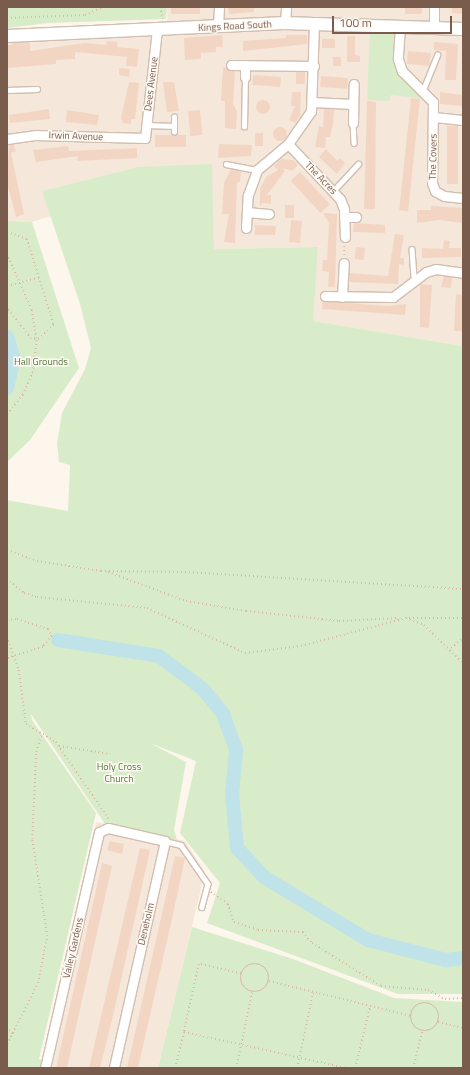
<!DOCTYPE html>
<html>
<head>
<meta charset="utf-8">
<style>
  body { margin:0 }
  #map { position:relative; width:470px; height:1075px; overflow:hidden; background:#fdf6ec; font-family:"Titillium Web",sans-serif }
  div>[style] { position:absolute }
  .residential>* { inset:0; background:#f5e8da }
  .green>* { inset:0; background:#d8ecc9 }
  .river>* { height:14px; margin:-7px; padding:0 7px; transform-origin:7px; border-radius:7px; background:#bfe3e8 }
  .building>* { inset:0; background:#f3d5c3; transform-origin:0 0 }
  .round { border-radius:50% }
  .path>* { height:1.5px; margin-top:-0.75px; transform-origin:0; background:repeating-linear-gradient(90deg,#d9b8a5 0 1px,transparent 0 4px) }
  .path>.ring { margin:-0.75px; padding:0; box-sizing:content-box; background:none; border:1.5px solid #d9b8a5; border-radius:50% }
  .roads { filter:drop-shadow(1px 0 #d1beb0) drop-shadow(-1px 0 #d1beb0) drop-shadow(0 1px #d1beb0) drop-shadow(0 -1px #d1beb0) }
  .lane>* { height:4.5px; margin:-2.25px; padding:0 2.25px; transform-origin:2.25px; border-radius:2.25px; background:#fff }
  .street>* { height:9px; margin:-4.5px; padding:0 4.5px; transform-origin:4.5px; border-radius:4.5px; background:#fff }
  .secondary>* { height:12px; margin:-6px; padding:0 6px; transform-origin:6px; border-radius:6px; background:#fff }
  span { translate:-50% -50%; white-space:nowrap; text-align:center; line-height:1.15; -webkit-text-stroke:3px #fffaf3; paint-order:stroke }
  .street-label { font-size:10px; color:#7a5c4d }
  .park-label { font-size:10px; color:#537a41 }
  .frame { position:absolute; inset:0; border:8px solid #7a5c4d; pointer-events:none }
  .scale { position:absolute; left:332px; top:16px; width:120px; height:18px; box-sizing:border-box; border:2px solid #7a5c4d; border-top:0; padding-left:5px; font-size:12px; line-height:14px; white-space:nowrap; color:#7a5c4d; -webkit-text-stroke:3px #fffaf3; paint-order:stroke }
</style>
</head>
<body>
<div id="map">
  <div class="residential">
    <i style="clip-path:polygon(167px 7px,463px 7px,463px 346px,312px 321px,318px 247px,214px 249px,211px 164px,43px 191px,51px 216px,32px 222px,7px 221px,7px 42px,168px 36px)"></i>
    <i style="clip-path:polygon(96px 822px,185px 841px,205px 872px,158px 1068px,40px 1068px)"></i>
  </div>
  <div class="green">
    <i style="clip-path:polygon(7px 7px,167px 7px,166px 19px,49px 23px,7px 28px)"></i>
    <i style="clip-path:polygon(370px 27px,398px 29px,396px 59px,428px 99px,391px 95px,389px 101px,367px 100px)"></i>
    <i style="clip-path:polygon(212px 164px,214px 249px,318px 247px,313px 321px,463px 346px,463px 994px,398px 994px,207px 923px,220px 883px,180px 833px,196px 761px,150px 743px,186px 762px,174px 830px,177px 840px,105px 824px,31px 714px,32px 720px,96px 813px,39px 1059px,42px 1060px,40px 1068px,7px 1068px,7px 500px,68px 511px,70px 465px,59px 462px,57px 443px,62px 413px,85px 369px,91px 348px,80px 304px,42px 191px,138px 167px)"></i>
    <i style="clip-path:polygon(7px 221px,32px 222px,79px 368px,30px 440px,7px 462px)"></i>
    <i style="clip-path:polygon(192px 927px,293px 959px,394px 998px,463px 1002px,463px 1068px,158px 1068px)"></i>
  </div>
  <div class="river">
    <i style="left:7px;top:337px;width:22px;rotate:72deg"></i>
    <i style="left:14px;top:358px;width:31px;rotate:103deg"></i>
    <i style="left:58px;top:640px;width:102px;rotate:9deg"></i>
    <i style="left:159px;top:656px;width:55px;rotate:36.9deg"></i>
    <i style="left:203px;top:689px;width:32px;rotate:51deg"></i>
    <i style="left:223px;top:714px;width:38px;rotate:70deg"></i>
    <i style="left:236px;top:750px;width:44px;rotate:95.2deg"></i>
    <i style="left:232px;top:794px;width:54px;rotate:84.7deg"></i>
    <i style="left:237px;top:848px;width:40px;rotate:47deg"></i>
    <i style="left:264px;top:877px;width:122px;rotate:31.2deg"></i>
    <i style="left:368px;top:940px;width:81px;rotate:14.4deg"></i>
    <i style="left:446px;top:960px;width:17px;rotate:-7deg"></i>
  </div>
  <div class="building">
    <i style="left:171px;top:7px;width:29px;height:7px"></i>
    <i style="clip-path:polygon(228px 7px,254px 7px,254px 12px,229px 14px)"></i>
    <i style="left:405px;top:7px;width:17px;height:7px"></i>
    <i style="clip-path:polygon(452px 7px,463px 7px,463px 14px,452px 13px)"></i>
    <i style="clip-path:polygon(222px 35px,223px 47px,216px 47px,216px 52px,201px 53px,201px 59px,185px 60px,184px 38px)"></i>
    <i style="clip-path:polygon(286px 35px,307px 35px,307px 44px,243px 51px,243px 41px,286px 38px)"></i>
    <i style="clip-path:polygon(347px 36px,355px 36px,355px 55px,360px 56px,360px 62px,347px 62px)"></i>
    <i style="left:322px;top:39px;width:13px;height:9px"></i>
    <i style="clip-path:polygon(107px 41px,118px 42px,117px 47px,139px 49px,137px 67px,126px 66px,127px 57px,75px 52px,75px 59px,56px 60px,56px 64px,7px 68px,7px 46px,14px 43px,30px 42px,30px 51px,85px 43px,106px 45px)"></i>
    <i style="clip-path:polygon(434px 42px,458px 44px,456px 80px,445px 80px,446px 51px,434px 50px)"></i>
    <i style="left:408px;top:51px;width:23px;height:13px;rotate:5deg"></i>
    <i style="left:333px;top:57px;width:8px;height:9px"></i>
    <i style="clip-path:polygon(223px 67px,235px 71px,233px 104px,237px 111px,236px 129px,225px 128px,225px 101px,221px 101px)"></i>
    <i style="clip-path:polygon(119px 68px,130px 69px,129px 77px,119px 75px)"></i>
    <i style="left:296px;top:72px;width:9px;height:12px"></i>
    <i style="left:253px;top:75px;width:28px;height:10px;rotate:4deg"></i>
    <i style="left:321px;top:76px;width:27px;height:11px;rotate:4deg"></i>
    <i style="clip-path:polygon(129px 82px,139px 83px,135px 119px,131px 119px,131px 124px,123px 123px,121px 118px)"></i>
    <i style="clip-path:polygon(163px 82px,174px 82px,179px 111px,167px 112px)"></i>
    <i style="clip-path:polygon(292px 92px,301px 92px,300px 116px,295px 123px,289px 120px,295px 106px,291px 106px)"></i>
    <i style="clip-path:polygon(440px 92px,463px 95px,463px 106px,440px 104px)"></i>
    <i style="left:411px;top:98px;width:9px;height:113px;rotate:6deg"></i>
    <i class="round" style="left:256px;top:100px;width:14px;height:14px"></i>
    <i style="clip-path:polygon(367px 101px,376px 102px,375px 209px,364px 209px)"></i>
    <i style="clip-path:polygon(49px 109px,50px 119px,10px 123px,9px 115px)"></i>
    <i style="clip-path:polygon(324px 109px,334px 109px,333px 124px,330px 137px,326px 137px,325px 148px,315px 147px,319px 126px,323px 127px)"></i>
    <i style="clip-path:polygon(67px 110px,99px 115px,97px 125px,66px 122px)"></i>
    <i style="left:200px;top:110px;width:25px;height:12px;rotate:85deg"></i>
    <i style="left:447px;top:126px;width:11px;height:58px"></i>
    <i class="round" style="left:273px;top:127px;width:14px;height:14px"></i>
    <i style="left:255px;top:133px;width:8px;height:13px"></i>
    <i style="left:186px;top:135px;width:12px;height:31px;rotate:90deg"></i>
    <i style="clip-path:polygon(219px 144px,252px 145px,251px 156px,218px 158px)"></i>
    <i style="clip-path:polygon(9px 145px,14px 145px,16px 151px,11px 153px,24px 214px,16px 217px,7px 183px)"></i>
    <i style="clip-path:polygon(68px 146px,69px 151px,137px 148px,137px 158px,77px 161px,78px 156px,36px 162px,33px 150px)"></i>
    <i style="clip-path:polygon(326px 149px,337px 161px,340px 158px,345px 163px,337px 174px,319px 157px)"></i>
    <i style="clip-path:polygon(281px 159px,293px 160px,298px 165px,292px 171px,282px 168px,285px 171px,267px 195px,271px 195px,271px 204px,262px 203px,260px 207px,260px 188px,267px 176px,278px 170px,274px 166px)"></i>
    <i style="clip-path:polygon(231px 169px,241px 171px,240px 182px,237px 182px,235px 243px,224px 242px,229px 214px,222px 214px,224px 183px)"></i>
    <i style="left:300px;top:172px;width:44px;height:13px;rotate:47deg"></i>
    <i style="left:285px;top:205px;width:9px;height:13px"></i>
    <i style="clip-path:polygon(431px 206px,463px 208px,462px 223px,439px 220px,417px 223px,417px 210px,431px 210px)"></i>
    <i style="clip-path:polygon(323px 213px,337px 214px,335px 287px,328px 287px,329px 272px,322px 271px,323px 260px,327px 260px,329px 223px)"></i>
    <i style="left:291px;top:220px;width:11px;height:22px;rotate:5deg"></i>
    <i style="clip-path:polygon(354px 223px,385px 225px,385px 233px,353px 232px)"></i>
    <i style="clip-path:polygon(255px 225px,276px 226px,275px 235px,255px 235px)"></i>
    <i style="clip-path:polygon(395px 234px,404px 235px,400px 258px,404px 258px,404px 265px,399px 264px,398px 284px,349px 282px,349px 273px,388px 276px)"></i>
    <i style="clip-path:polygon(444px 240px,450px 241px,449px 248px,461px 248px,461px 257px,422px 258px,422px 248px,443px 249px)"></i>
    <i style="left:356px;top:247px;width:9px;height:12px;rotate:6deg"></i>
    <i style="clip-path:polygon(444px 276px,452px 277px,451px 288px,441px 287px)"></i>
    <i style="clip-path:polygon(420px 284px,432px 285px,429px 328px,420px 327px)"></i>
    <i style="clip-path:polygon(456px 294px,463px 295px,463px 331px,454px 331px)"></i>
    <i style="clip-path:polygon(323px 301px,387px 306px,406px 304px,405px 315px,322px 309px)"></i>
    <i style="clip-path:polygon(110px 841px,124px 844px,122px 854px,107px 850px)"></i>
    <i style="clip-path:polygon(140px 848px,150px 850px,113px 1016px,100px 1068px,89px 1068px)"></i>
    <i style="clip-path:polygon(175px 856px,185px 858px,172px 919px,138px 1068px,127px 1068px)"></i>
    <i style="clip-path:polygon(102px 863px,112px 866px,84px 991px,67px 1068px,56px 1068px)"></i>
  </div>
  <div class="path">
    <i style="left:160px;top:7px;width:12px;rotate:76deg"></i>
    <i style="left:7px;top:18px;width:78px;rotate:-2.2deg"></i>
    <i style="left:85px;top:15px;width:20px;rotate:-24deg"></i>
    <i style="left:7px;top:232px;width:21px;rotate:19deg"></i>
    <i style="left:27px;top:239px;width:90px;rotate:72.6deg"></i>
    <i style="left:54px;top:325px;width:21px;rotate:137deg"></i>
    <i style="left:39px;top:339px;width:8px;rotate:180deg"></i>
    <i style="left:31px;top:339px;width:39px;rotate:-128deg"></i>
    <i style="left:7px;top:254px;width:61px;rotate:65.9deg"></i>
    <i style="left:32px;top:310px;width:30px;rotate:81deg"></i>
    <i style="left:37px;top:340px;width:32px;rotate:97deg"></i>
    <i style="left:33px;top:372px;width:25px;rotate:113deg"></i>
    <i style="left:23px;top:395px;width:26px;rotate:129deg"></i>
    <i style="left:344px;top:255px;width:10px;rotate:-90deg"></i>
    <i style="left:7px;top:286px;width:34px;rotate:-15deg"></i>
    <i style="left:7px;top:550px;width:32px;rotate:20deg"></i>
    <i style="left:37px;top:561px;width:65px;rotate:8.9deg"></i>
    <i style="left:101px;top:571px;width:84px;rotate:0.7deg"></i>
    <i style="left:185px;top:572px;width:279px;rotate:3.5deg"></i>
    <i style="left:108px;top:572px;width:83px;rotate:20.4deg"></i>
    <i style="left:186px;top:601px;width:61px;rotate:9.5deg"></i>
    <i style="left:246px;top:611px;width:94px;rotate:6.1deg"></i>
    <i style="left:339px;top:621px;width:60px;rotate:-2.9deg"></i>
    <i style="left:7px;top:579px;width:22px;rotate:39deg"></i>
    <i style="left:24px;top:593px;width:14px;rotate:17deg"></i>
    <i style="left:37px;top:597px;width:111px;rotate:5.7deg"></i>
    <i style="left:147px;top:608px;width:108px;rotate:24.7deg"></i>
    <i style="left:245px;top:653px;width:56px;rotate:-7.1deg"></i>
    <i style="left:301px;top:646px;width:109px;rotate:-14.9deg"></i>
    <i style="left:406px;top:618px;width:19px;rotate:21deg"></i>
    <i style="left:424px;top:625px;width:54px;rotate:44.3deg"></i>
    <i style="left:409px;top:618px;width:54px"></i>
    <i style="left:7px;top:620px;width:10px;rotate:-6deg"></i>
    <i style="left:17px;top:619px;width:33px;rotate:18deg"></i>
    <i style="left:48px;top:629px;width:8px;rotate:60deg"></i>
    <i style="left:52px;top:636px;width:14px;rotate:129deg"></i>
    <i style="left:43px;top:647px;width:38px;rotate:162deg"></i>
    <i style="left:7px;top:637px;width:35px;rotate:70deg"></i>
    <i style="left:19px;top:670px;width:54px;rotate:82.6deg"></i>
    <i style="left:26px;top:724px;width:35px;rotate:31deg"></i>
    <i style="left:56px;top:742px;width:93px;rotate:55.5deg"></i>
    <i style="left:451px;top:648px;width:16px;rotate:-40deg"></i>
    <i style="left:59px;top:746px;width:52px;rotate:8.9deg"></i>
    <i style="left:211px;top:892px;width:21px;rotate:35deg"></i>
    <i style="left:228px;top:904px;width:19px;rotate:72deg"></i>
    <i style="left:234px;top:922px;width:25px;rotate:18deg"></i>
    <i style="left:258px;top:930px;width:45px;rotate:2.5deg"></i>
    <i style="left:303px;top:932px;width:14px;rotate:51deg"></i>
    <i style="left:312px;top:943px;width:81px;rotate:31.9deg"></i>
    <i style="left:381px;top:986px;width:47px;rotate:4.9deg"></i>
    <i style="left:428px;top:990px;width:19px;rotate:28deg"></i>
    <i style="left:445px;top:999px;width:18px;rotate:-3deg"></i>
    <i class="ring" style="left:241px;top:964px;width:26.5px;height:26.5px"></i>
    <i style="left:241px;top:974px;width:43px;rotate:-166.6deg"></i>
    <i style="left:199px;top:964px;width:70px;rotate:102.4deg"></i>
    <i style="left:184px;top:1032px;width:166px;rotate:12.5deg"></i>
    <i style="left:269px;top:981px;width:146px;rotate:13.8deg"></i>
    <i class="ring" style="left:411px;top:1003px;width:26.5px;height:26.5px"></i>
    <i style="left:438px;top:1022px;width:26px;rotate:13deg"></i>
    <i style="left:7px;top:1027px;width:11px;rotate:49deg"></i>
    <i style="left:7px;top:1044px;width:68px;rotate:-63.1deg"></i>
    <i style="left:38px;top:983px;width:48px;rotate:-79.2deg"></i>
    <i style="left:47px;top:936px;width:98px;rotate:-98.8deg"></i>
    <i style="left:32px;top:839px;width:87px;rotate:-87.4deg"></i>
    <i style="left:36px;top:752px;width:19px;rotate:-72deg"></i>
    <i style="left:175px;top:1068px;width:37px;rotate:-76deg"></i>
    <i style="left:236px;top:1068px;width:78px;rotate:-78.1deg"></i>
    <i style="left:297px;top:1068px;width:78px;rotate:-78.1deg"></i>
    <i style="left:355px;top:1068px;width:64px;rotate:-76.4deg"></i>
    <i style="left:413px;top:1068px;width:38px;rotate:-76deg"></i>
  </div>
  <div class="roads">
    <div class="lane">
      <i style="left:7px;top:90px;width:30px;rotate:-2deg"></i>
      <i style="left:423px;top:90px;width:38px;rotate:-68deg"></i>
      <i style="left:353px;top:123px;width:20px;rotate:87deg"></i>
      <i style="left:146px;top:125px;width:28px;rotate:2deg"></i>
      <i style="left:244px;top:127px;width:50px;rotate:-88.9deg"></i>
      <i style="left:174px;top:132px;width:15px;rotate:-90deg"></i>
      <i style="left:226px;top:164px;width:32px;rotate:11deg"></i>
      <i style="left:333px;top:191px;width:37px;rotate:-47deg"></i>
      <i style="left:412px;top:249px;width:31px;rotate:86deg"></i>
      <i style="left:165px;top:841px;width:16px;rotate:14deg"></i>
      <i style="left:181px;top:845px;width:47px;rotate:55.3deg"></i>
      <i style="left:208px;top:884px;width:24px;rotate:105deg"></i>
    </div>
    <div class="street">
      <i style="left:434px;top:7px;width:21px;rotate:90deg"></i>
      <i style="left:285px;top:23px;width:16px;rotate:-86deg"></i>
      <i style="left:218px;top:26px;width:19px;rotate:-87deg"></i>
      <i style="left:400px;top:27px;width:32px;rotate:94deg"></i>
      <i style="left:398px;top:59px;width:13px;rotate:72deg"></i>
      <i style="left:402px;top:71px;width:44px;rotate:45deg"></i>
      <i style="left:433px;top:102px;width:81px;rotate:90.7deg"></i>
      <i style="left:432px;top:183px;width:9px;rotate:69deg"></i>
      <i style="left:435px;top:191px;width:10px;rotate:29deg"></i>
      <i style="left:444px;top:196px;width:19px;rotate:6deg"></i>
      <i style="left:231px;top:65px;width:83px;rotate:0.7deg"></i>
      <i style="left:245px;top:77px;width:12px;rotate:-90deg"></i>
      <i style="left:312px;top:102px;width:41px;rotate:2.8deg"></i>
      <i style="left:434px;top:117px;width:29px;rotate:6deg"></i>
      <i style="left:353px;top:123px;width:39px;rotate:-89deg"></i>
      <i style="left:7px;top:139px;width:28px;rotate:-8deg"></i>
      <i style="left:35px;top:135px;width:110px;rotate:1.6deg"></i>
      <i style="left:145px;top:138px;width:109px;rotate:-83.7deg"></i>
      <i style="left:288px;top:144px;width:76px;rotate:46.6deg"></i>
      <i style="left:340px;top:199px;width:11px;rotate:68deg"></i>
      <i style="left:344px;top:209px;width:28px;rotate:88deg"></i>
      <i style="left:247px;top:212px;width:22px;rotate:5deg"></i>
      <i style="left:344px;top:217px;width:12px"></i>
      <i style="left:246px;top:228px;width:33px;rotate:-87deg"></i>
      <i style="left:248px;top:195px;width:27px;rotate:-70deg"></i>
      <i style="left:257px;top:170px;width:40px;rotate:-40deg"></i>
      <i style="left:288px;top:144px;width:40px;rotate:-55.1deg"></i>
      <i style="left:311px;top:111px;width:87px;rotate:-88deg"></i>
      <i style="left:325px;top:296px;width:68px;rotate:0.8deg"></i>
      <i style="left:393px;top:297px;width:41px;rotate:-37.1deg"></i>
      <i style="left:426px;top:272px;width:10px;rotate:-17deg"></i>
      <i style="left:436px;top:269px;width:27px;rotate:8deg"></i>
      <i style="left:342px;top:297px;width:34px;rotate:-87deg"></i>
      <i style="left:45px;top:1068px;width:242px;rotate:-77.1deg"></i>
      <i style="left:99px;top:832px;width:10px;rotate:-24deg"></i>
      <i style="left:108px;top:828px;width:58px;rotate:12.8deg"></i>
      <i style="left:165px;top:841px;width:233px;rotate:102.7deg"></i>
    </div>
    <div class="secondary">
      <i style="left:7px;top:36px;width:278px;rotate:-2.7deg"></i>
      <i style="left:285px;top:23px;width:178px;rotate:1.9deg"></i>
    </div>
  </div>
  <div class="street-label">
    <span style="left:235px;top:26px;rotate:-3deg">Kings Road South</span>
    <span style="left:151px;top:84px;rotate:-83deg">Dees Avenue</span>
    <span style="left:76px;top:136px;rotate:2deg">Irwin Avenue</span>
    <span style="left:433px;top:157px;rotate:-89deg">The Covers</span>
    <span style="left:321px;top:178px;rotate:46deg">The Acres</span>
    <span style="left:146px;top:924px;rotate:-77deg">Deneholm</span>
    <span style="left:73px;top:948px;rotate:-77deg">Valley Gardens</span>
  </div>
  <div class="park-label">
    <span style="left:41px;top:362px">Hall Grounds</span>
    <span style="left:119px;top:772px">Holy Cross<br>Church</span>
  </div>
  <div class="frame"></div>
  <div class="scale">100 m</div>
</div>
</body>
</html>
